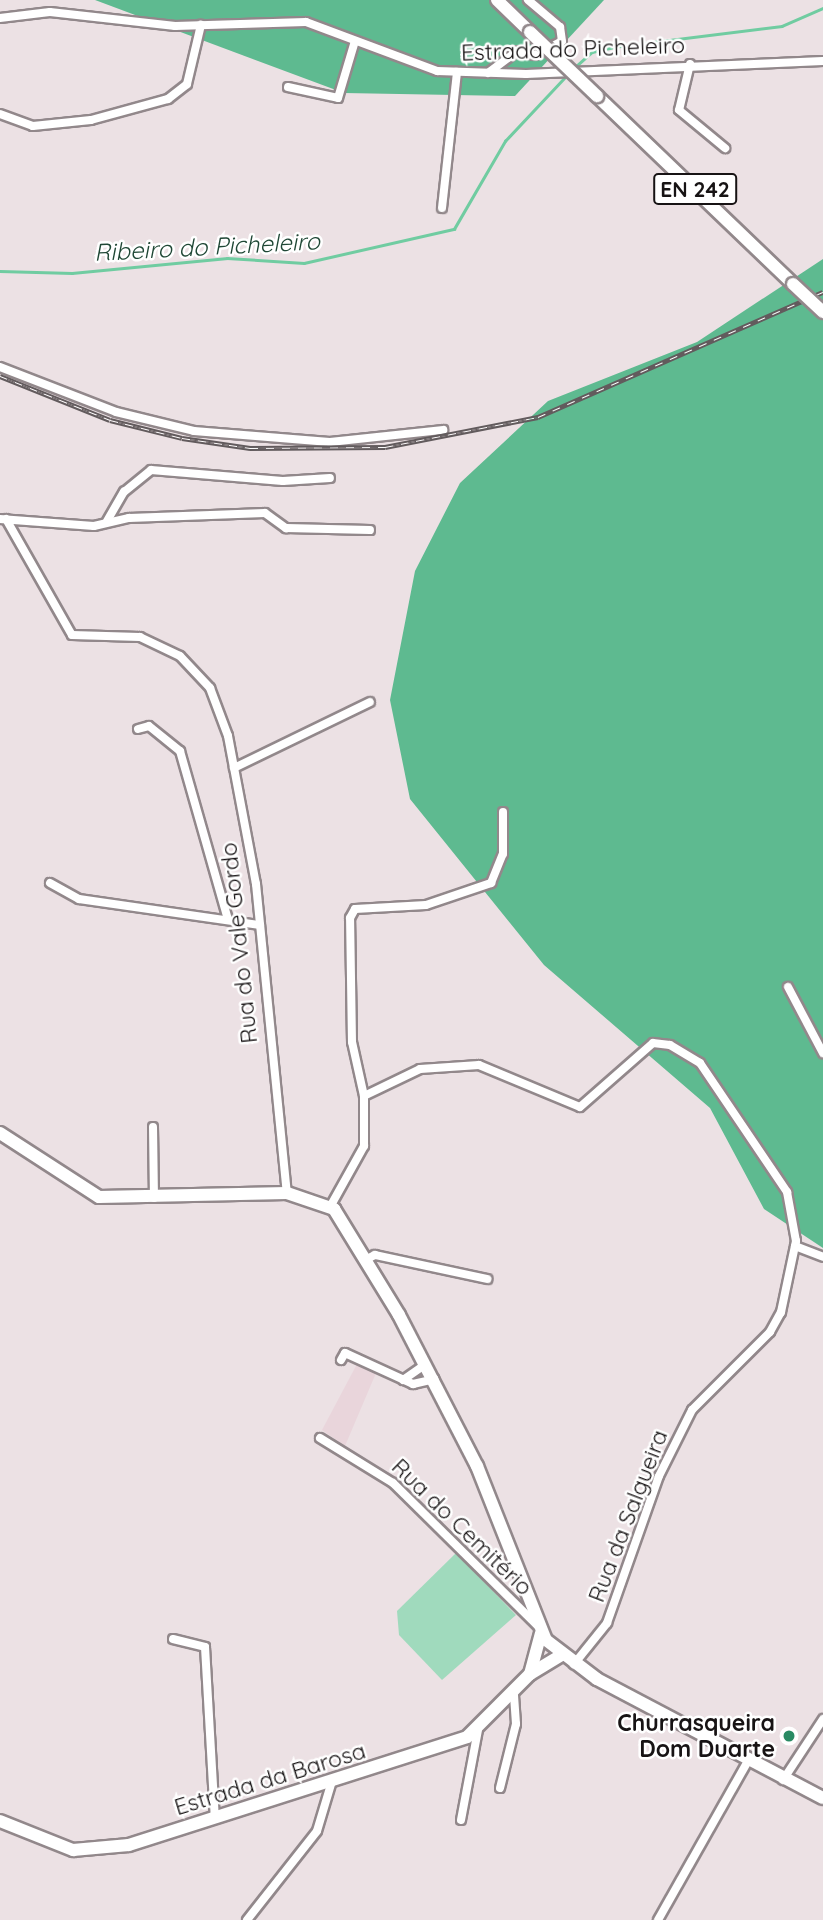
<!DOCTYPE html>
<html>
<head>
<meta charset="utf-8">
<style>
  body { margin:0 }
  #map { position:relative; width:823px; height:1920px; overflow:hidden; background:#ece1e4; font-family:Quicksand,sans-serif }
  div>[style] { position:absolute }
  .built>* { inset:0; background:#e9d5db }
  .green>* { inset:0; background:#a0dabd }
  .forest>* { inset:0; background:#5eba90 }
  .stream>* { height:2.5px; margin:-1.25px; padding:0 1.25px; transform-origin:1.25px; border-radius:1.25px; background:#70cca1 }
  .roads { filter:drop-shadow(2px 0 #92888b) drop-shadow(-2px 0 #92888b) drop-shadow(0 2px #92888b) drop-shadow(0 -2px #92888b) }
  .street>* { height:8px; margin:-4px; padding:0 4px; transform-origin:4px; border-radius:4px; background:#fff }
  .secondary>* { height:12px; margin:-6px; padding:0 6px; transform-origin:6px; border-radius:6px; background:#fff }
  .primary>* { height:12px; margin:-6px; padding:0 6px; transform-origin:6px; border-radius:6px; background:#fff }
  .rail>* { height:5px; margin-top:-2.5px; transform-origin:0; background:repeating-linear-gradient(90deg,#fff 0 8px,#625b5d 0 16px); box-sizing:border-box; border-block:2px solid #625b5d }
  .bridges { filter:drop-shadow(2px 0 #92888b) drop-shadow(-2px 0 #92888b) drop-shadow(0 2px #92888b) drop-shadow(0 -2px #92888b) }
  .primary-bridge>* { height:12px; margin:-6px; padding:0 6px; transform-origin:6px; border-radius:6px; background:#fff }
  .dots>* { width:19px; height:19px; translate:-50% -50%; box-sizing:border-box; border:4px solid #fff; border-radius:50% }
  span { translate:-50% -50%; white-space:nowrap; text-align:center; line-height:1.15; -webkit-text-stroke:5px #fff; paint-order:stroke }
  .shield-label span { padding:2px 5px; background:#fff; border:2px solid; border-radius:5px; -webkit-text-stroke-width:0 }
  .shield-label { font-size:21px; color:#171314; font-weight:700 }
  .street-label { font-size:23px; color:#171314 }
  .poi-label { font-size:23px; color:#171314; font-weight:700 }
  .right { translate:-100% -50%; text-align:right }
  .water-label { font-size:24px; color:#1f4735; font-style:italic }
</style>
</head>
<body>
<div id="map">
  <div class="built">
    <i style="clip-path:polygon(357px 1364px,376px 1373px,345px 1446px,322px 1430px)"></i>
  </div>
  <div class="green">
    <i style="clip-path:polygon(456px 1553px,516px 1615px,442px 1680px,399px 1635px,397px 1611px)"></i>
  </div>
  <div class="forest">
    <i style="clip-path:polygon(95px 0,604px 0,515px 96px,344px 93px)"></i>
    <i style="clip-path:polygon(823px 259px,823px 1248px,764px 1209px,710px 1108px,544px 965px,410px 799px,390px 700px,415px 571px,460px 483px,548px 401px,697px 342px)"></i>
  </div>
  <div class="stream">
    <i style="left:574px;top:68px;width:24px;rotate:-42deg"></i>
    <i style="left:592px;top:52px;width:22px;rotate:-13deg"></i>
    <i style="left:613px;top:47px;width:170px;rotate:-7.1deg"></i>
    <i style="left:782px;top:26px;width:45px;rotate:-23.7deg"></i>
    <i style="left:0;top:271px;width:72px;rotate:1.6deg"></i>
    <i style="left:72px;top:273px;width:156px;rotate:-5.5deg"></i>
    <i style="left:227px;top:258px;width:77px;rotate:3.7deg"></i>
    <i style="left:304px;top:263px;width:154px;rotate:-12.8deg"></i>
    <i style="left:454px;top:229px;width:102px;rotate:-59.9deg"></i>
    <i style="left:505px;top:141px;width:91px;rotate:-46.8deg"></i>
  </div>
  <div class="roads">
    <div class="street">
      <i style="left:0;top:18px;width:50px;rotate:-6.8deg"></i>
      <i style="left:50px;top:12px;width:126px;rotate:6.4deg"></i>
      <i style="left:175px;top:26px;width:131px;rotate:-1.7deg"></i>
      <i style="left:306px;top:22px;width:140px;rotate:20.5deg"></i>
      <i style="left:437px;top:71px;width:89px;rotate:1.9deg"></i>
      <i style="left:526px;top:74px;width:297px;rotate:-2.5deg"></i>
      <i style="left:690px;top:64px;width:47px;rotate:103.4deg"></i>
      <i style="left:679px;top:110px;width:60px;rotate:39.6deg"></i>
      <i style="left:488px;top:73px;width:36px;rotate:-37deg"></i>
      <i style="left:517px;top:51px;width:18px;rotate:13deg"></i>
      <i style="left:535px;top:55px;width:30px;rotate:-27deg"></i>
      <i style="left:562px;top:41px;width:14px;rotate:-98deg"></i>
      <i style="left:560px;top:27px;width:42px;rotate:-139.8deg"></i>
      <i style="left:288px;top:87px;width:51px;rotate:12.4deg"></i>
      <i style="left:338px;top:98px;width:59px;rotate:-73.4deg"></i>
      <i style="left:0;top:114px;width:35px;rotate:20deg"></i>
      <i style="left:33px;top:126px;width:58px;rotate:-5.9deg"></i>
      <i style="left:91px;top:120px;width:80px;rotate:-15.3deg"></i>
      <i style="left:168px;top:99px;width:24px;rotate:-38deg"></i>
      <i style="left:187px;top:84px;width:61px;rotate:-76.7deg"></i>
      <i style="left:442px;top:208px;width:137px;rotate:-83.7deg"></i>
      <i style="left:0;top:367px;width:124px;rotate:21.2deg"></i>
      <i style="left:116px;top:412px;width:80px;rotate:13.7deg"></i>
      <i style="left:194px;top:431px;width:136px;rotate:4.6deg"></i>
      <i style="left:330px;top:442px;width:114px;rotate:-6.1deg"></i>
      <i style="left:0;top:519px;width:94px;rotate:4.3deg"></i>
      <i style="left:94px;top:526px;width:36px;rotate:-13deg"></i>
      <i style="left:129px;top:518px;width:136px;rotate:-2.1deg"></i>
      <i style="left:265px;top:513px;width:26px;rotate:36deg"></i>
      <i style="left:286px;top:528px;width:84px;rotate:1.4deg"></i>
      <i style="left:6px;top:519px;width:133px;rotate:60.4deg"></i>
      <i style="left:72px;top:635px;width:68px;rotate:1.7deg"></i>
      <i style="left:140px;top:637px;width:44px;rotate:25.4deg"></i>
      <i style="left:180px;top:656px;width:44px;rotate:46.8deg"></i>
      <i style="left:210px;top:688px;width:51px;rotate:69.4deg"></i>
      <i style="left:228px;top:736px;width:151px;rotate:79.3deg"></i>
      <i style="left:256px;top:884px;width:311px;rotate:84.3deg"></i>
      <i style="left:107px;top:521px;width:34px;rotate:-60deg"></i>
      <i style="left:124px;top:492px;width:35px;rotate:-39deg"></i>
      <i style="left:151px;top:470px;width:132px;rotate:4.8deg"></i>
      <i style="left:283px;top:481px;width:47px;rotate:-3.7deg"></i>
      <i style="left:138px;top:729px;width:11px;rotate:-15deg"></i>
      <i style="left:149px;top:726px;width:40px;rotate:39deg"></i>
      <i style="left:180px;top:751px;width:175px;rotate:74.1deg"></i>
      <i style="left:234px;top:768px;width:151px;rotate:-25.9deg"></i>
      <i style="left:50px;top:883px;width:33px;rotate:29deg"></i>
      <i style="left:79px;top:899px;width:183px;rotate:8.2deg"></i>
      <i style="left:788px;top:987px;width:75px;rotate:62.1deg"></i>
      <i style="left:364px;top:1096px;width:62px;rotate:-25.7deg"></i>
      <i style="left:420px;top:1069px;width:59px;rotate:-3.9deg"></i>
      <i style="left:479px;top:1065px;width:109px;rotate:22.6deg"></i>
      <i style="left:580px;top:1107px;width:97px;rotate:-41.2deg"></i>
      <i style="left:653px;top:1043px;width:17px;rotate:7deg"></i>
      <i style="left:670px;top:1045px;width:35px;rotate:31deg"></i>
      <i style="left:700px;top:1063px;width:156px;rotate:56deg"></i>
      <i style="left:787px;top:1192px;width:50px;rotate:79.6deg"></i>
      <i style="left:796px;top:1241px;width:73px;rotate:101.9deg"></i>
      <i style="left:781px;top:1312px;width:23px;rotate:119deg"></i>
      <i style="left:770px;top:1332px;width:110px;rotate:135deg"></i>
      <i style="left:692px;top:1410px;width:74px;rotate:116.6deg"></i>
      <i style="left:659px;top:1476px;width:156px;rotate:109.5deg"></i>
      <i style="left:607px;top:1623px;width:53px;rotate:128.8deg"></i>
      <i style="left:153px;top:1127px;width:71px;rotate:89.2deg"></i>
      <i style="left:330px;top:1207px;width:70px;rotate:-60.9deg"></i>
      <i style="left:364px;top:1146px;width:50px;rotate:-90deg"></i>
      <i style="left:364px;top:1096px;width:55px;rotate:-102.5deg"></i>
      <i style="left:352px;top:1042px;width:124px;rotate:-90.9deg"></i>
      <i style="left:350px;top:918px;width:10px;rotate:-61deg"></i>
      <i style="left:355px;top:909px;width:71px;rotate:-3.2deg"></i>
      <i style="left:426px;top:905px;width:69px;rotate:-18.7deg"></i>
      <i style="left:491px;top:883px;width:31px;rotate:-68deg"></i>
      <i style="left:503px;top:854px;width:42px;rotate:-90deg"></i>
      <i style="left:795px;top:1246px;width:30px;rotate:21deg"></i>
      <i style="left:367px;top:1259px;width:9px;rotate:-27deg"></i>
      <i style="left:375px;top:1255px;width:115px;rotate:12.1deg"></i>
      <i style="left:341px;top:1360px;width:8px;rotate:-60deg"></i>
      <i style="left:345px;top:1353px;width:75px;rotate:24.5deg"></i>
      <i style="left:413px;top:1384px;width:22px;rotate:-13deg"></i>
      <i style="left:403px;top:1380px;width:28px;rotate:-35deg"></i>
      <i style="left:320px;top:1438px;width:86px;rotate:31.7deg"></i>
      <i style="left:393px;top:1483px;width:204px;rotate:44.6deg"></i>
      <i style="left:173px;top:1639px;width:33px;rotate:14deg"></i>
      <i style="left:205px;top:1647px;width:171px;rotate:86.7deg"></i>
      <i style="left:783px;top:1780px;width:73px;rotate:-56.7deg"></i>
      <i style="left:500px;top:1788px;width:66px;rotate:-76deg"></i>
      <i style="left:516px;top:1724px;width:30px;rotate:-94deg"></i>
      <i style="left:461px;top:1820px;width:92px;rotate:-79.3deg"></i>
      <i style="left:247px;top:1920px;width:113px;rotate:-51.8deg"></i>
      <i style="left:317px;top:1831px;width:52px;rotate:-73.3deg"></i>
      <i style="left:658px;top:1920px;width:183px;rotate:-60.5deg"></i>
    </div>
    <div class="secondary">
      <i style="left:0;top:1133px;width:118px;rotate:32.9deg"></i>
      <i style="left:99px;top:1197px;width:188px;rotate:-1.2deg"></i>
      <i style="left:287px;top:1193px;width:50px;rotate:18.8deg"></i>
      <i style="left:334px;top:1209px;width:124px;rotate:58.5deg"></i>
      <i style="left:399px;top:1315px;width:170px;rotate:62.7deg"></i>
      <i style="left:477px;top:1466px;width:187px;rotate:68.4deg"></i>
      <i style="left:546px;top:1640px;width:64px;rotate:37.4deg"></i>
      <i style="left:597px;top:1679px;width:255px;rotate:27.8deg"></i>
      <i style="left:530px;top:1674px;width:42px;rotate:-75deg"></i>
      <i style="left:0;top:1821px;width:79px;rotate:21.7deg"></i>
      <i style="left:73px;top:1850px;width:56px;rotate:-5.1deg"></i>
      <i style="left:129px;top:1845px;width:355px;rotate:-17.7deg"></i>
      <i style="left:467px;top:1737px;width:89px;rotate:-45deg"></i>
      <i style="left:530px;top:1674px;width:37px;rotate:-31deg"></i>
    </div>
    <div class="primary">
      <i style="left:497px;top:0;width:46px;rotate:44.1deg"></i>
      <i style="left:597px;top:96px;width:272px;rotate:43.8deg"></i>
    </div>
  </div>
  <div class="rail">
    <i style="left:0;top:376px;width:118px;rotate:21.8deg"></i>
    <i style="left:110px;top:420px;width:74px;rotate:14deg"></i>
    <i style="left:182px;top:438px;width:69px;rotate:8.4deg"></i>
    <i style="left:250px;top:448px;width:135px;rotate:-0.4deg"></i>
    <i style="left:385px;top:447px;width:156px;rotate:-11.1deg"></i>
    <i style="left:538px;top:417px;width:311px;rotate:-23.7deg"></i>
  </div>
  <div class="bridges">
    <div class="primary-bridge">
      <i style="left:530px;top:32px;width:93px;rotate:43.7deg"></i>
      <i style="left:793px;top:284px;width:41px;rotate:43deg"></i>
    </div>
  </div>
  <div class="dots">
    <i style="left:789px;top:1736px;background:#298a63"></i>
  </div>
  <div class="shield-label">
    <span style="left:695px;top:189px">EN 242</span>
  </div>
  <div class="street-label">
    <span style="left:573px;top:49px;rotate:-2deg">Estrada do Picheleiro</span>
    <span style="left:239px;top:943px;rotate:-96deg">Rua do Vale Gordo</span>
    <span style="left:628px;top:1516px;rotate:-69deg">Rua da Salgueira</span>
    <span style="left:462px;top:1527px;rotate:44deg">Rua do Cemitério</span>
    <span style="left:270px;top:1779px;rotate:-17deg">Estrada da Barosa</span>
  </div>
  <div class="poi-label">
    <span class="right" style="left:775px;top:1736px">Churrasqueira<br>Dom Duarte</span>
  </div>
  <div class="water-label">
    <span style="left:207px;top:247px;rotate:-3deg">Ribeiro do Picheleiro</span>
  </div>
</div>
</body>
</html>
